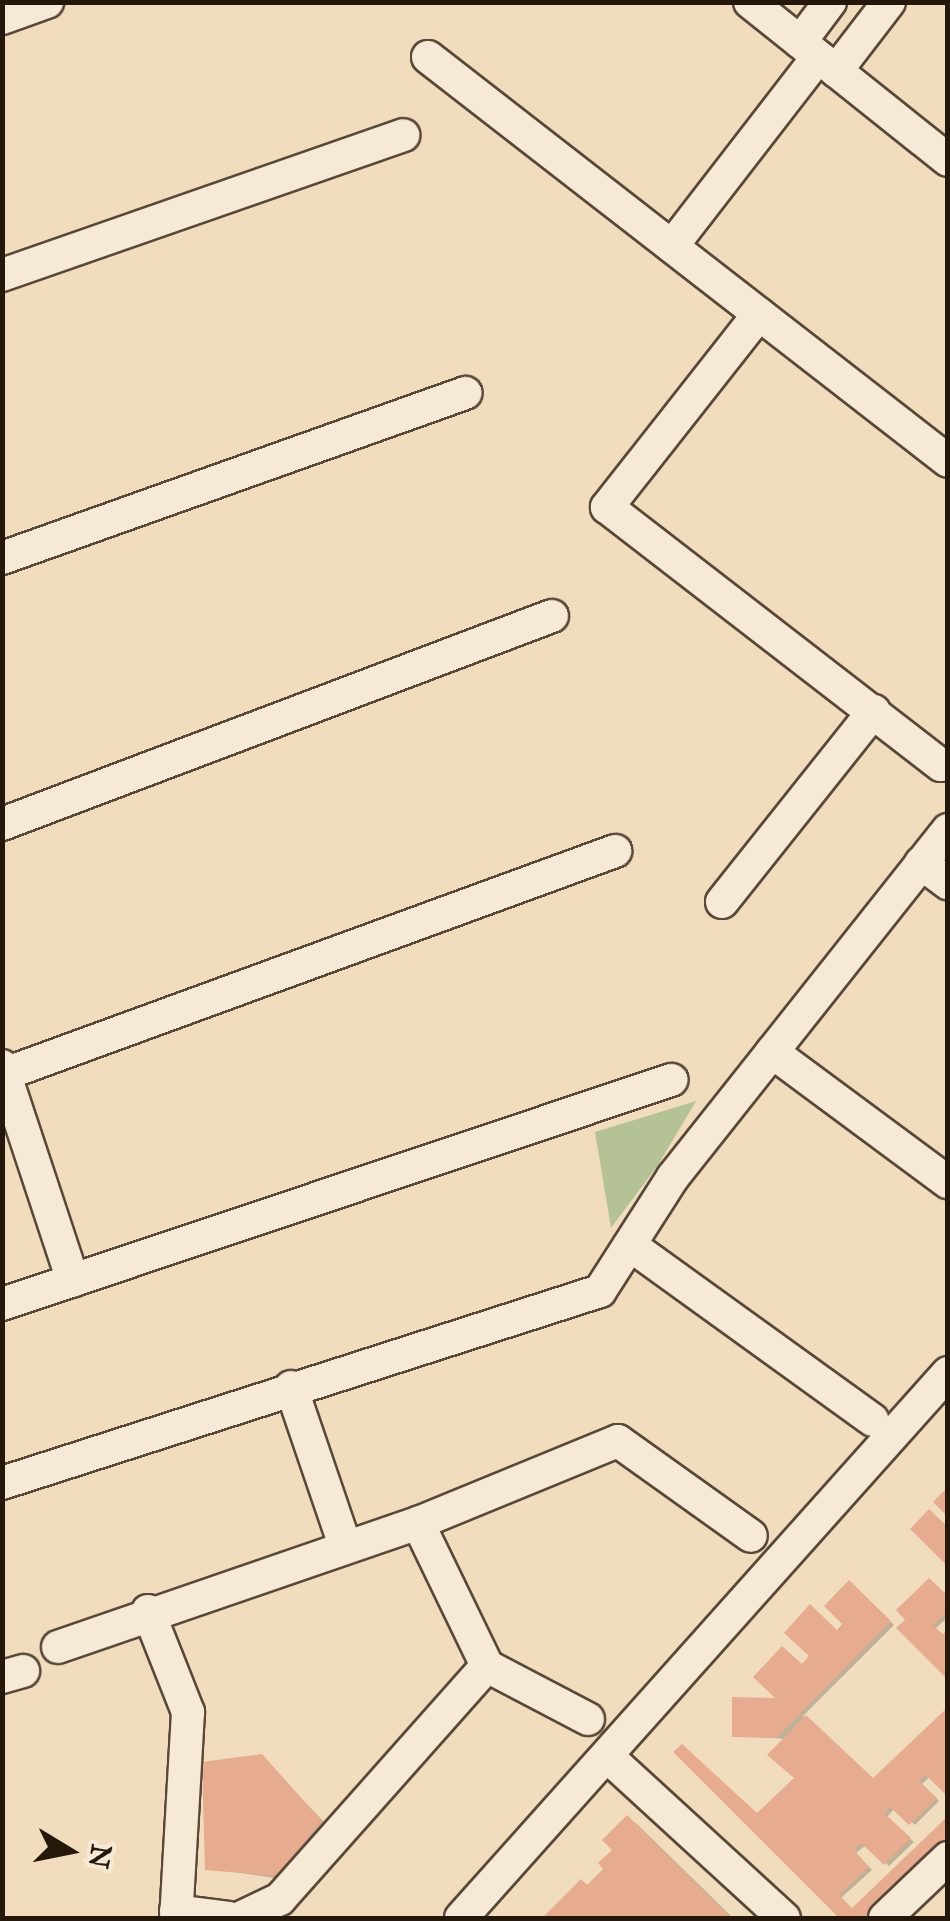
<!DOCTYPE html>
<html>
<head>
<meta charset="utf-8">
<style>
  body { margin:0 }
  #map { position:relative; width:950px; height:1921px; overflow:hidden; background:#f1ddbe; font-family:"IM FELL Great Primer",serif }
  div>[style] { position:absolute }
  .green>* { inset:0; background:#b4c296 }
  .shadow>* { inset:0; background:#0003 }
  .building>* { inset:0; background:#e7ab8f }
  .roads { filter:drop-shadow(2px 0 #594838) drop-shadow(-2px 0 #594838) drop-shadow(0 2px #594838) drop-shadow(0 -2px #594838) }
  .minor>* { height:32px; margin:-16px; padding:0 16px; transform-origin:16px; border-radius:16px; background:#f6e9d5 }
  span { translate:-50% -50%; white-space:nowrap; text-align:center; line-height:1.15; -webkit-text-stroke:8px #f6e9d5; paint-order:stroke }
  .frame { position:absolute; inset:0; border:5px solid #26170b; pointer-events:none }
  .north { position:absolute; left:20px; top:1801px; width:100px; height:100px; -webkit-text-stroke:8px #f6e9d5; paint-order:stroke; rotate:100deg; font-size:28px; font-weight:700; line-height:40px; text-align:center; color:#26170b }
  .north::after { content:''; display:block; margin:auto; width:35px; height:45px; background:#26170b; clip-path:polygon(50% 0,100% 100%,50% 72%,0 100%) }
</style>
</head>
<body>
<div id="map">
  <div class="green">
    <i style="clip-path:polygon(696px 1101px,658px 1165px,611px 1228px,595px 1132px)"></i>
  </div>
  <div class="shadow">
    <i style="clip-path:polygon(853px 1586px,894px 1625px,803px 1716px,875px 1780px,948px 1710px,931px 1776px,922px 1784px,939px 1801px,915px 1825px,895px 1808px,887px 1817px,914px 1842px,889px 1866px,866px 1845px,856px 1853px,872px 1870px,841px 1898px,854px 1911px,948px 1819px,948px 1846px,874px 1918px,843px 1918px,758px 1815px,797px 1778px,786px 1739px,735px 1736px,781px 1701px,845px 1624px)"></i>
    <i style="clip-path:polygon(948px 1597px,948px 1617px,935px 1629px,944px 1637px,948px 1676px,900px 1628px)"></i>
    <i style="clip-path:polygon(261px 1757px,330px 1828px,287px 1880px,207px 1868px)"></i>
    <i style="clip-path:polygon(627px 1818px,637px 1824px,733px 1918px,545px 1918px,582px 1882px,590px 1886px,606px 1869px)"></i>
  </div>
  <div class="building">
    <i style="clip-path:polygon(948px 1487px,948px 1517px,933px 1502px)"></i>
    <i style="clip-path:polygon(929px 1509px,948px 1527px,948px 1567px,910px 1529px)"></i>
    <i style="clip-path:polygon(929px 1578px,948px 1596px,948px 1611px,933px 1626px,943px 1634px,948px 1630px,948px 1680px,896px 1628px,905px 1620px,896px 1610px)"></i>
    <i style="clip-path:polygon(849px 1580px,891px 1621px,776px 1738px,732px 1737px,732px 1697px,775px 1698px,753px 1677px,782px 1646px,802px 1664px,809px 1656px,784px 1633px,810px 1604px,837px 1630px,842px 1624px,824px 1606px)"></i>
    <i style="clip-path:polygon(948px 1707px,948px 1797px,926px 1775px,919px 1781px,937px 1798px,909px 1825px,890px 1807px,884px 1813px,911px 1838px,884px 1865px,861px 1843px,854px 1850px,869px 1867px,839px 1895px,852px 1908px,948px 1816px,948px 1840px,868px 1918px,839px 1918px,673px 1752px,682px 1744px,757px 1813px,794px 1778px,767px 1755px,806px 1715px,873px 1778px)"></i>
    <i style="clip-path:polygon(262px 1754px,322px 1821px,277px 1876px,205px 1870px,202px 1762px)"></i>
    <i style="clip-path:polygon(627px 1815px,731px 1918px,542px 1918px,581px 1879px,587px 1885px,603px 1869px,598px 1863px,612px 1850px,602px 1840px)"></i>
  </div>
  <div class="roads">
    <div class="minor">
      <i style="left:750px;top:2px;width:253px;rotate:38.6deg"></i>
      <i style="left:2px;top:18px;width:48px;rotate:-19.6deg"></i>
      <i style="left:800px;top:42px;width:50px;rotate:-53.1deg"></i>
      <i style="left:428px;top:57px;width:658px;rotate:37.84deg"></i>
      <i style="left:836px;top:71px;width:87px;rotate:-52.5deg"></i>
      <i style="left:672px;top:246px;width:239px;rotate:-52.3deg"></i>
      <i style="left:2px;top:275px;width:425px;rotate:-19.2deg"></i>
      <i style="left:759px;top:314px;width:246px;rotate:128.2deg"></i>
      <i style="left:607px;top:507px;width:422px;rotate:37.7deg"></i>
      <i style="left:2px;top:558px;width:492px;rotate:-19.6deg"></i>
      <i style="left:2px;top:824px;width:588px;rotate:-20.72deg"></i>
      <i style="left:921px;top:863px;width:34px;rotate:37deg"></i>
      <i style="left:722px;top:902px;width:244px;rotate:-51.5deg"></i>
      <i style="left:772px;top:1052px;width:219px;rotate:36.5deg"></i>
      <i style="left:2px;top:1066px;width:226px;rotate:71.7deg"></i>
      <i style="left:2px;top:1075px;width:653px;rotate:-20.07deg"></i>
      <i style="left:630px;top:1245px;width:299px;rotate:35.8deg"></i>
      <i style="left:2px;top:1304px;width:706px;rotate:-18.51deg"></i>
      <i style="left:291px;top:1387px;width:168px;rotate:71.2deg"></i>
      <i style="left:2px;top:1483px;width:628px;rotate:-17.8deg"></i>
      <i style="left:600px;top:1291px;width:135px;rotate:-57.4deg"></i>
      <i style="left:673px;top:1177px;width:443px;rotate:-51.6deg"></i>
      <i style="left:418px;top:1523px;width:159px;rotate:64.2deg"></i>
      <i style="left:487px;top:1666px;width:114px;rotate:27.7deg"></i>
      <i style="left:148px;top:1611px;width:109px;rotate:68.4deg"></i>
      <i style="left:188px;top:1712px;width:206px;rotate:93.3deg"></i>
      <i style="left:58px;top:1647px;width:381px;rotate:-19deg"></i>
      <i style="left:418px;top:1523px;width:216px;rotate:-22.3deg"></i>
      <i style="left:618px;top:1441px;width:163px;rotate:35.5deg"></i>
      <i style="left:2px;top:1677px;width:22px;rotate:-16deg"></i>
      <i style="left:607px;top:1756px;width:240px;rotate:42.5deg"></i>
      <i style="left:176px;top:1911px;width:53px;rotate:7.5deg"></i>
      <i style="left:240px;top:1918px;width:44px;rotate:-25.4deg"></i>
      <i style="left:280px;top:1899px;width:312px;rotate:-48.4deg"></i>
      <i style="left:461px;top:1918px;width:731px;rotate:-48.22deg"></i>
      <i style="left:885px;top:1918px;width:87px;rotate:-43.6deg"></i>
    </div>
  </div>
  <div class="frame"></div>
  <div class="north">N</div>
</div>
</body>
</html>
